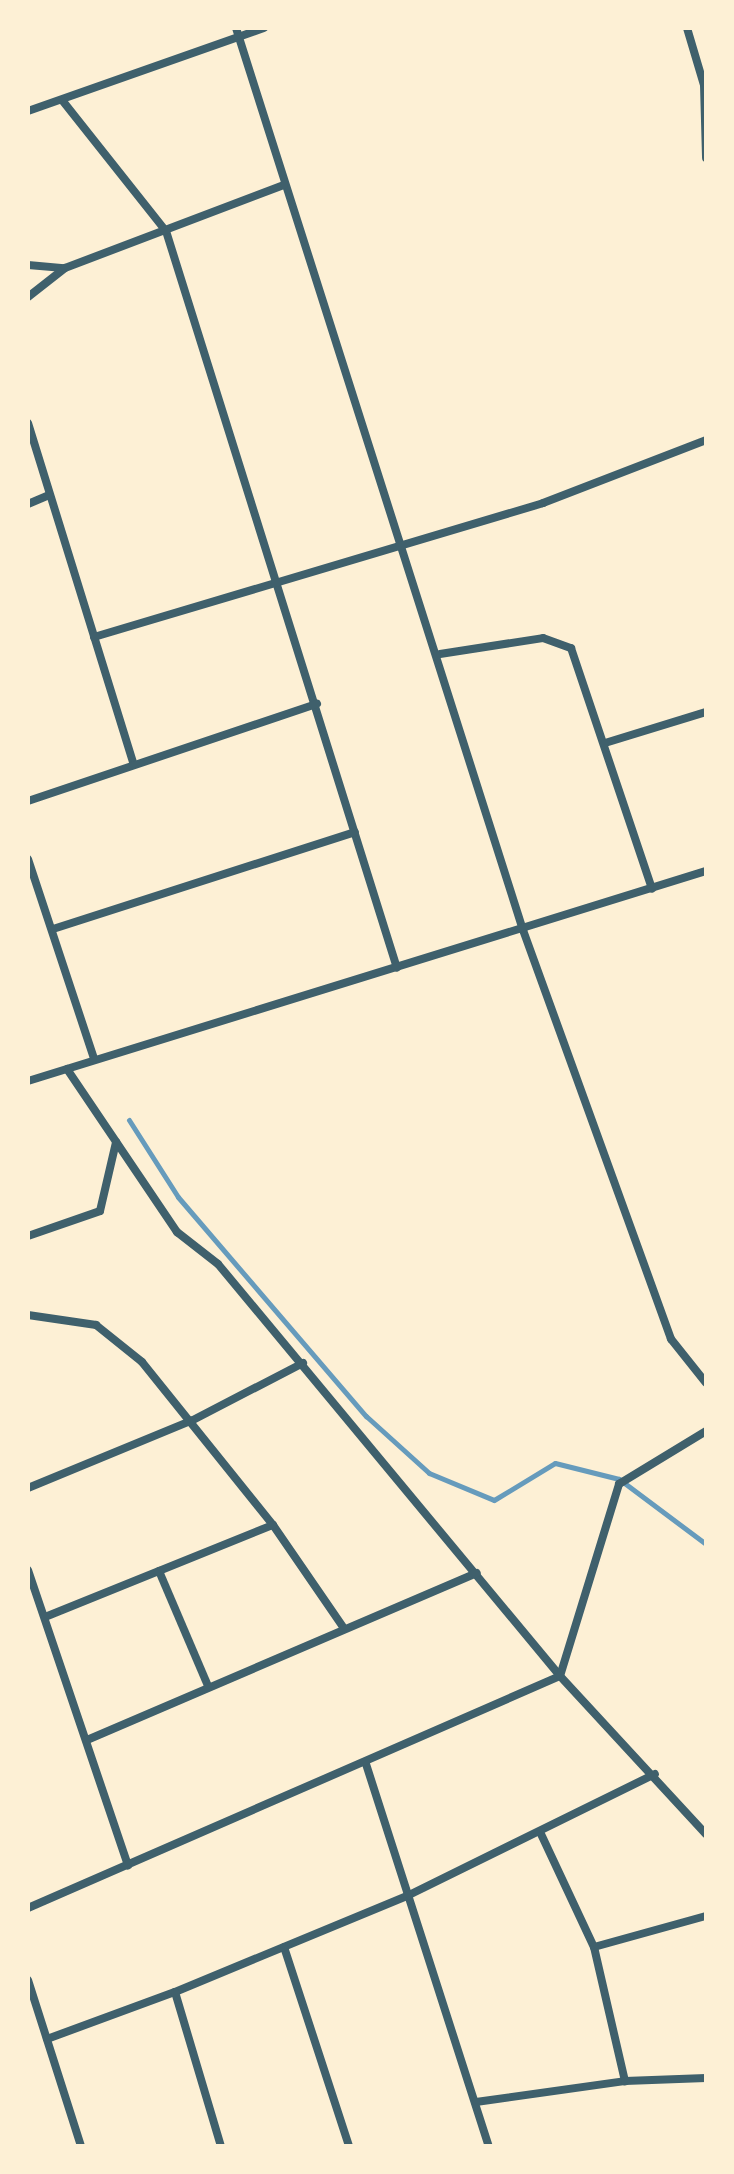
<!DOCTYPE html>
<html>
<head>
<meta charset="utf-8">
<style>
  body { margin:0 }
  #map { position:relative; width:734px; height:2174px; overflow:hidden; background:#fdf0d5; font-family:Georgia,serif }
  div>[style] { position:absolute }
  .stream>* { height:5px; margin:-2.5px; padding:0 2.5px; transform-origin:2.5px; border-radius:2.5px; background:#669bbc }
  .minor>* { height:8px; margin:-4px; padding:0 4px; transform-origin:4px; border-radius:4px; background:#3f606c }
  span { translate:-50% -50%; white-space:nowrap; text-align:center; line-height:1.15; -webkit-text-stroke:8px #fdf0d5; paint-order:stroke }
  .frame { position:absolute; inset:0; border:30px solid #fdf0d5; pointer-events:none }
</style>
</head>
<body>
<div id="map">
  <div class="stream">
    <i style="left:129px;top:1120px;width:91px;rotate:57.5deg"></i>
    <i style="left:178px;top:1197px;width:289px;rotate:49.4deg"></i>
    <i style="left:366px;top:1416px;width:85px;rotate:42.1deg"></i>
    <i style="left:429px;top:1473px;width:70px;rotate:22.6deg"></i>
    <i style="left:494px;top:1500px;width:71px;rotate:-31.2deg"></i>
    <i style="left:555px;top:1463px;width:66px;rotate:14deg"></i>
    <i style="left:619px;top:1479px;width:109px;rotate:36.8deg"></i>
  </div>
  <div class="minor">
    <i style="left:236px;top:28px;width:947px;rotate:72.35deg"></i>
    <i style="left:523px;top:930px;width:435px;rotate:70.1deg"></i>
    <i style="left:671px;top:1339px;width:56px;rotate:51.5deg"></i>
    <i style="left:687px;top:28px;width:59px;rotate:73.4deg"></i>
    <i style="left:704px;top:85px;width:73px;rotate:88.4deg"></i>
    <i style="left:62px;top:100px;width:167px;rotate:51.6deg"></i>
    <i style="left:166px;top:231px;width:772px;rotate:72.6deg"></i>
    <i style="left:28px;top:111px;width:250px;rotate:-19.4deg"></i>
    <i style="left:28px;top:265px;width:36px;rotate:5deg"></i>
    <i style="left:28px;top:297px;width:47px;rotate:-38.1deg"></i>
    <i style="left:65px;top:268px;width:234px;rotate:-20.8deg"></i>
    <i style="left:28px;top:423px;width:355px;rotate:72.8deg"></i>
    <i style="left:28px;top:504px;width:23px;rotate:-23deg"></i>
    <i style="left:94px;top:637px;width:469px;rotate:-16.6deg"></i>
    <i style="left:543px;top:503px;width:175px;rotate:-21.1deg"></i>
    <i style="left:440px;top:654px;width:104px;rotate:-8.8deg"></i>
    <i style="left:543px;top:638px;width:30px;rotate:20deg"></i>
    <i style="left:571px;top:648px;width:254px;rotate:71.4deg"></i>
    <i style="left:605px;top:743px;width:106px;rotate:-17.1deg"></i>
    <i style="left:28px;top:801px;width:305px;rotate:-18.6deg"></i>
    <i style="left:28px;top:859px;width:211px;rotate:71.7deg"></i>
    <i style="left:53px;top:929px;width:317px;rotate:-17.8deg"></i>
    <i style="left:67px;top:1069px;width:197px;rotate:56deg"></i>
    <i style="left:177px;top:1232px;width:52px;rotate:38deg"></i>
    <i style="left:218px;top:1264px;width:535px;rotate:50.3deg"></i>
    <i style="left:560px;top:1676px;width:215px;rotate:47.3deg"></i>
    <i style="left:28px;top:1081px;width:710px;rotate:-17.21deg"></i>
    <i style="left:28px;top:1236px;width:76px;rotate:-19.1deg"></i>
    <i style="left:100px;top:1211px;width:71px;rotate:-76.9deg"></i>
    <i style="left:28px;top:1315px;width:69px;rotate:8.4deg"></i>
    <i style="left:96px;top:1325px;width:59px;rotate:38.8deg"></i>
    <i style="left:142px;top:1362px;width:209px;rotate:51.2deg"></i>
    <i style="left:273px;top:1525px;width:124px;rotate:55.5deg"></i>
    <i style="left:28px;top:1488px;width:178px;rotate:-22.4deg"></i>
    <i style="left:193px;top:1420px;width:124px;rotate:-27.4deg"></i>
    <i style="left:28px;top:1570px;width:312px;rotate:71.3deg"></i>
    <i style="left:159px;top:1571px;width:125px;rotate:66.9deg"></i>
    <i style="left:45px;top:1617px;width:246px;rotate:-22deg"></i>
    <i style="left:87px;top:1740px;width:424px;rotate:-23.2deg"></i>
    <i style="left:366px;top:1764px;width:401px;rotate:72.2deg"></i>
    <i style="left:541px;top:1834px;width:125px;rotate:64.9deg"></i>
    <i style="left:594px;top:1947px;width:138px;rotate:77deg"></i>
    <i style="left:28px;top:1908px;width:580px;rotate:-23.56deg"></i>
    <i style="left:560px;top:1676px;width:201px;rotate:-72.9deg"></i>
    <i style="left:619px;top:1484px;width:102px;rotate:-31.3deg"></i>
    <i style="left:284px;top:1947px;width:209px;rotate:71.9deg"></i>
    <i style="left:594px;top:1947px;width:116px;rotate:-15.5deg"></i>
    <i style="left:28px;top:1980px;width:174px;rotate:72.3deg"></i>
    <i style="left:175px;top:1992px;width:253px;rotate:-22.5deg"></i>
    <i style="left:409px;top:1895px;width:274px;rotate:-26.2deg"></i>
    <i style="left:47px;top:2039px;width:136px;rotate:-20.2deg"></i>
    <i style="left:175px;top:1992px;width:161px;rotate:73.4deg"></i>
    <i style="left:476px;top:2102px;width:150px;rotate:-8deg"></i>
    <i style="left:625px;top:2081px;width:81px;rotate:-2.1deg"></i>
  </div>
  <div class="frame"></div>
</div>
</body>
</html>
